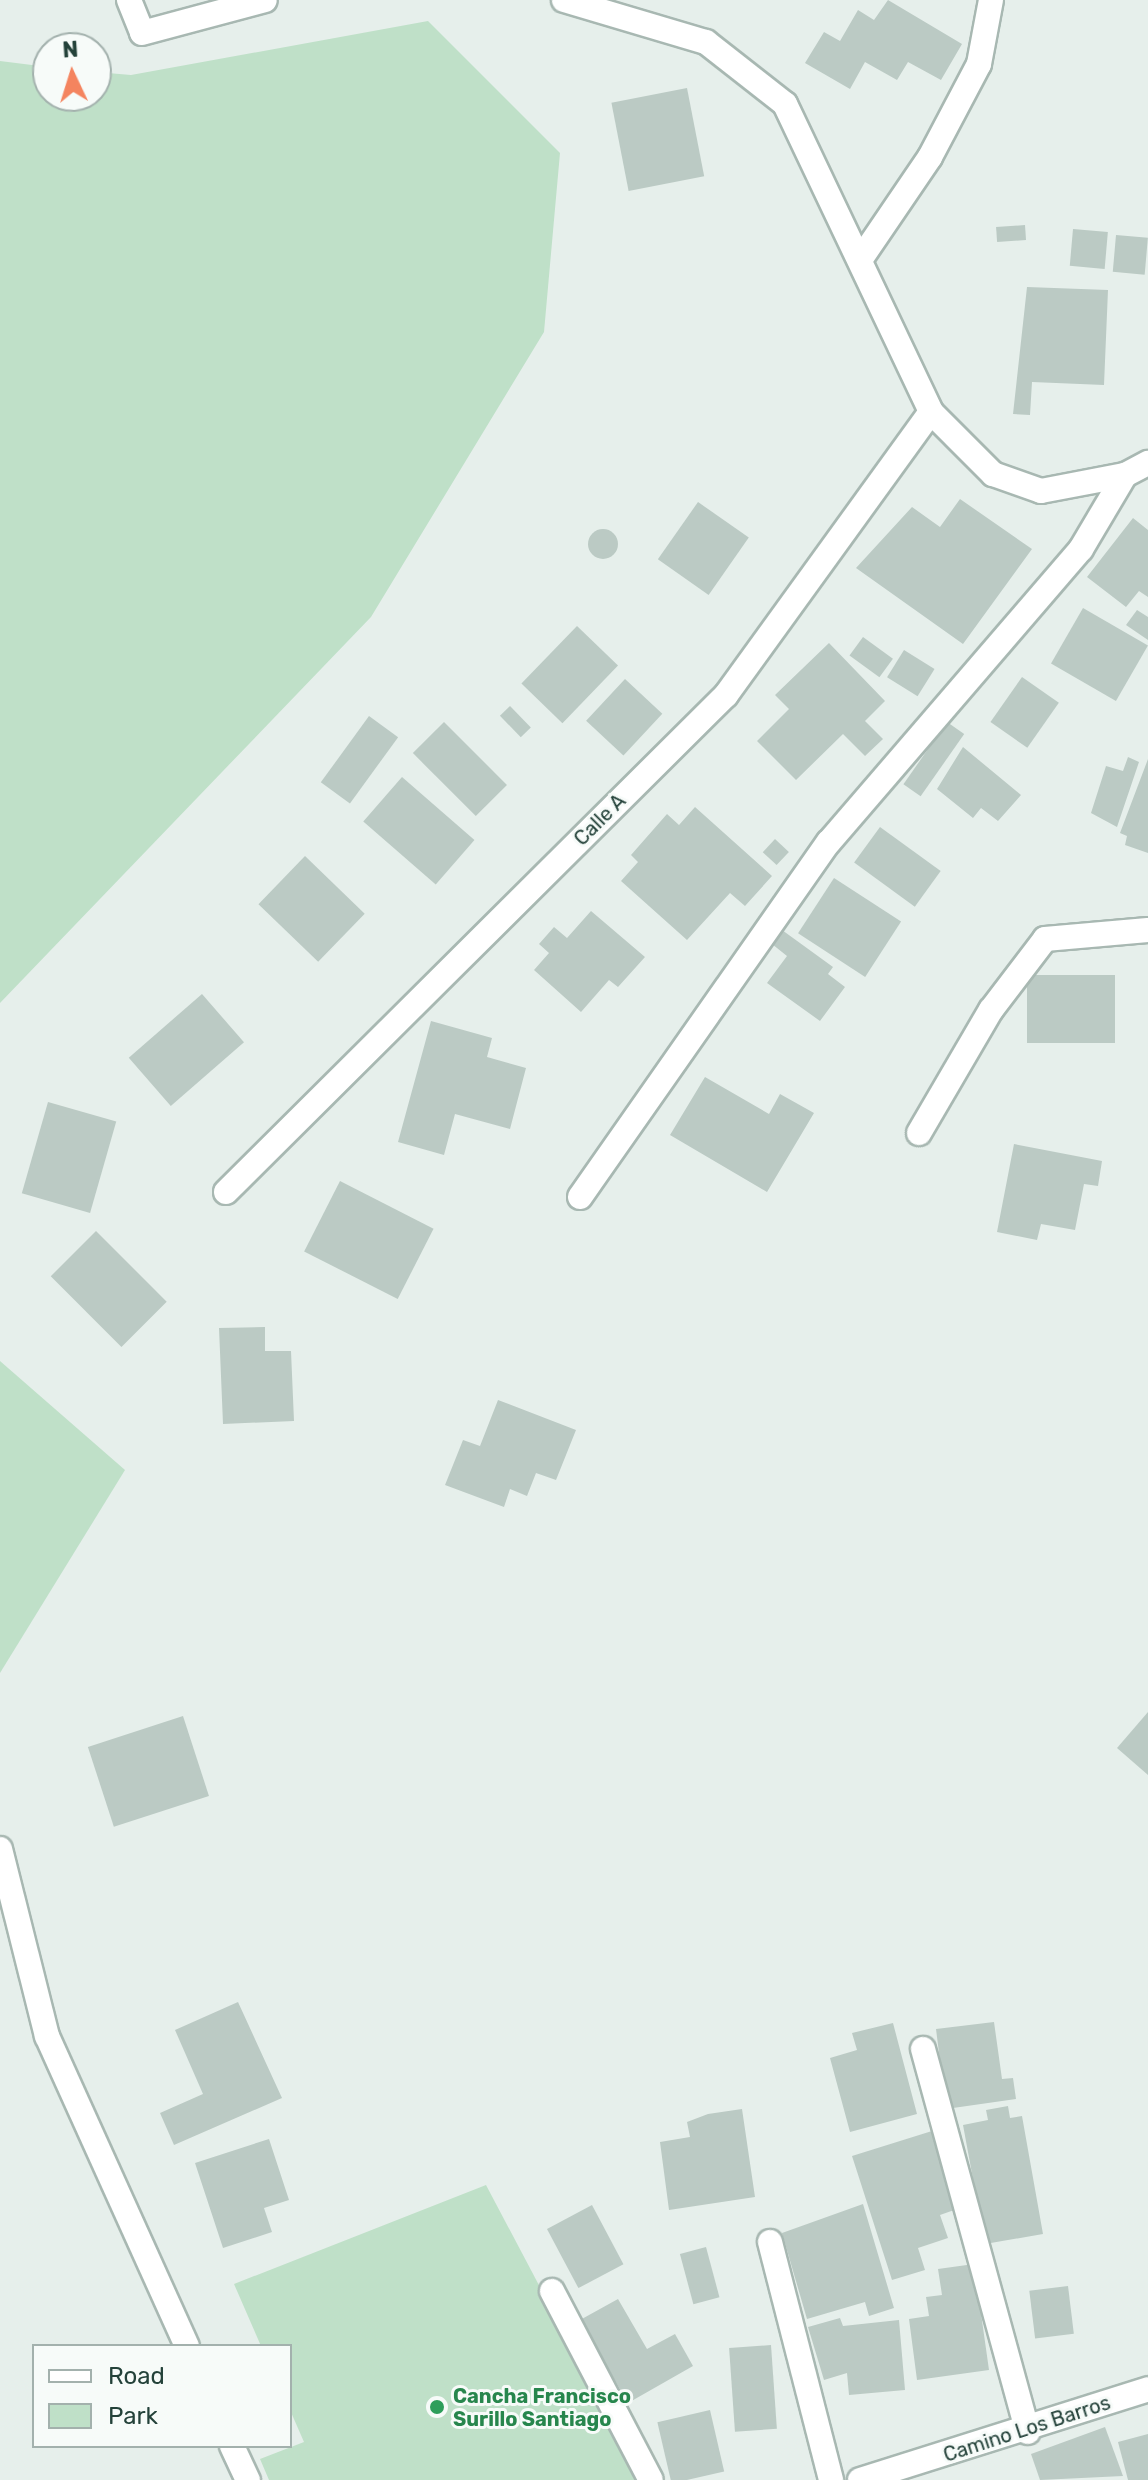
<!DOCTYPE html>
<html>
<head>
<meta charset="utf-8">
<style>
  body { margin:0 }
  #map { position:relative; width:1148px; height:2480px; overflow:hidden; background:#e6efeb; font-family:Rubik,sans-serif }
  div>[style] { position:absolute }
  .green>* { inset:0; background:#bfe0c8 }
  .building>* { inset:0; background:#bbcac4; transform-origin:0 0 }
  .round { border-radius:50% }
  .roads { filter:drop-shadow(2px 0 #a8b8b2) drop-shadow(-2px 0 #a8b8b2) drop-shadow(0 2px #a8b8b2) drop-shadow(0 -2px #a8b8b2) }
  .street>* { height:24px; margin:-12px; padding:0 12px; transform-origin:12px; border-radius:12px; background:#fff }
  .secondary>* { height:24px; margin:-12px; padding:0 12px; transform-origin:12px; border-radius:12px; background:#fff }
  .dots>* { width:22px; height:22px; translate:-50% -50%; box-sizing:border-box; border:4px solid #f7fbf9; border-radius:50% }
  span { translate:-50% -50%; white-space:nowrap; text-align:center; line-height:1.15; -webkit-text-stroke:6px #f7fbf9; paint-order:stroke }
  .street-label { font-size:20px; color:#24423a }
  .leisure-label { font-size:20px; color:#27864d; font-weight:700 }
  .left { translate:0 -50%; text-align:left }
  .legend { position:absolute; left:32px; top:2344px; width:260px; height:104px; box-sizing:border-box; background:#f7fbf9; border:2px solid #a3b1ad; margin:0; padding:10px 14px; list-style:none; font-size:24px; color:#24423a }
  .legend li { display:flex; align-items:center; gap:16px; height:40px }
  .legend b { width:40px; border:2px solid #a3b1ad }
  .north { position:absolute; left:32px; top:32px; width:80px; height:80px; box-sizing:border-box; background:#f7fbf9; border:2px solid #a3b1ad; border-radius:50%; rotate:356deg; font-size:22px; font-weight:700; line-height:32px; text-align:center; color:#24423a }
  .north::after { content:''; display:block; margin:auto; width:28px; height:36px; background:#f4845f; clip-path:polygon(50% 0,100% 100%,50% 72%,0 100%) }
</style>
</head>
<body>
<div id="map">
  <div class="green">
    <i style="clip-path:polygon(428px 21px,560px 153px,544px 332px,371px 617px,0 1003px,0 61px,48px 67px,48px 96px,96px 96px,96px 72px,131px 75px)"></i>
    <i style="clip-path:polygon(0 1361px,125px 1470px,0 1673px)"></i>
    <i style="clip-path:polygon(486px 2185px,642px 2480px,269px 2480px,260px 2459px,304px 2442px,290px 2410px,290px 2346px,261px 2346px,234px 2284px)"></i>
  </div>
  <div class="building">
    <i style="clip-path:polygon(888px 0,962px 44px,941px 80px,908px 62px,897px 80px,865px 62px,850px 89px,805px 63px,824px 32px,840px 41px,858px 10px,874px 20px)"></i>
    <i style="left:687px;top:88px;width:90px;height:77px;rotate:79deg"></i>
    <i style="left:1025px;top:225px;width:15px;height:29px;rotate:86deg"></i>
    <i style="left:1073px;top:229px;width:35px;height:37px;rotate:5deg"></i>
    <i style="left:1116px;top:235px;width:32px;height:37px;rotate:5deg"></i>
    <i style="clip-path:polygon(1027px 287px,1108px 290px,1104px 385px,1032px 382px,1030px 415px,1013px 414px)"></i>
    <i style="clip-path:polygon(960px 499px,1032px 549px,963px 644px,856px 568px,912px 507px,940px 527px)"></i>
    <i style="left:698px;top:502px;width:62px;height:70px;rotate:35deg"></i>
    <i style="clip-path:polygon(1133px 518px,1148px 530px,1148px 597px,1139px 591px,1126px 607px,1087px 577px)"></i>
    <i class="round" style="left:588px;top:529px;width:30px;height:30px"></i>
    <i style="left:1083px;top:608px;width:75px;height:64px;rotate:30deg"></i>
    <i style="clip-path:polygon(1137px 610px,1148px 617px,1148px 640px,1126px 625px)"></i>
    <i style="left:577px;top:626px;width:57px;height:80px;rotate:44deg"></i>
    <i style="left:863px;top:637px;width:37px;height:23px;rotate:36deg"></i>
    <i style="clip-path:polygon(829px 643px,885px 701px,865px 721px,883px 739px,865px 756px,843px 734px,796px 780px,757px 741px,789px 709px,775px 695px)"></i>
    <i style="left:904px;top:650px;width:36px;height:32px;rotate:32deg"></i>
    <i style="left:1022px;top:677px;width:45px;height:55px;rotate:35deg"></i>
    <i style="left:625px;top:679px;width:51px;height:57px;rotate:43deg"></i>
    <i style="left:510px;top:706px;width:30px;height:14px;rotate:46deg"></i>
    <i style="left:369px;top:716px;width:36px;height:82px;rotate:36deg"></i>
    <i style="left:444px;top:722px;width:89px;height:44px;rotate:45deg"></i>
    <i style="left:947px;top:722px;width:21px;height:76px;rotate:35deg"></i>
    <i style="clip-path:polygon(963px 747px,1021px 795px,998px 821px,981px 808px,973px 818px,937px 789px)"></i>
    <i style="clip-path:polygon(1128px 757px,1139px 762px,1117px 827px,1091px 813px,1106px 766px,1123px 771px)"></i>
    <i style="clip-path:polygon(1148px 759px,1148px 853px,1125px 845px,1127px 836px,1120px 833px)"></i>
    <i style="left:402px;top:777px;width:96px;height:59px;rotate:41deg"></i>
    <i style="clip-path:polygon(695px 807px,772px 876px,745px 906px,730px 893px,687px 940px,621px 881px,638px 862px,631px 855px,667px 814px,679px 825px)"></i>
    <i style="left:880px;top:827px;width:75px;height:44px;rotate:36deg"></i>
    <i style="left:775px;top:839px;width:19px;height:18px;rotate:43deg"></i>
    <i style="left:305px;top:856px;width:83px;height:67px;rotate:44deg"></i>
    <i style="left:834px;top:878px;width:80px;height:66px;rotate:33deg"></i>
    <i style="clip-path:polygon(591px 911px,645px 957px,618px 987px,609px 980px,581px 1012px,534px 970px,549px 953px,539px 944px,554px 927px,567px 938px)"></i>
    <i style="clip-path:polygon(782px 930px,833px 967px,828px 974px,845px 987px,820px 1021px,767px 983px,787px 956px,772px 944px)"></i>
    <i style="left:1027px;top:975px;width:88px;height:68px"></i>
    <i style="left:202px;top:994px;width:64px;height:97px;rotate:49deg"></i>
    <i style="clip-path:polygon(431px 1021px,492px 1038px,487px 1057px,526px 1068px,510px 1129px,455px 1114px,444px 1155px,398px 1142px)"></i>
    <i style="clip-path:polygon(705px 1077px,769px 1114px,780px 1094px,814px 1113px,767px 1192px,670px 1135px)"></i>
    <i style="left:48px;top:1102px;width:71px;height:95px;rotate:16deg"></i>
    <i style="clip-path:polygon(1014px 1144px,1102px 1161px,1098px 1186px,1084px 1184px,1075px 1230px,1041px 1224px,1037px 1240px,997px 1232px)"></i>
    <i style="left:340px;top:1181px;width:105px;height:79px;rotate:27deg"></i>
    <i style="left:96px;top:1231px;width:100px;height:64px;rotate:45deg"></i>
    <i style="clip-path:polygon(265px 1327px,265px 1351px,291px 1351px,294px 1421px,223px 1424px,219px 1328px)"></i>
    <i style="clip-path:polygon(498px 1400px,576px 1430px,556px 1480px,536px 1473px,527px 1496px,510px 1489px,504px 1507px,445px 1485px,463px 1440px,480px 1446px)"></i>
    <i style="clip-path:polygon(1148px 1712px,1148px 1775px,1117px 1748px)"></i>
    <i style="left:183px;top:1716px;width:84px;height:100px;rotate:72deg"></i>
    <i style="clip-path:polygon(238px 2002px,282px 2098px,174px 2145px,160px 2113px,203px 2094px,175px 2030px)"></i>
    <i style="clip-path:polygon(994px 2022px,1002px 2079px,1013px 2078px,1016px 2099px,946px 2109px,936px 2029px)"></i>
    <i style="clip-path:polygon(893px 2023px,917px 2114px,850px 2132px,830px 2058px,857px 2050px,852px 2033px)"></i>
    <i style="clip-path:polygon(1008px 2106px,1010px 2118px,1022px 2116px,1043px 2234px,985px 2244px,963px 2125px,988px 2120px,986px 2110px)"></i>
    <i style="clip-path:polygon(742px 2109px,755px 2197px,669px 2210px,660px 2142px,690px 2137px,687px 2122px,708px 2114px)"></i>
    <i style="clip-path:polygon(932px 2131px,957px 2209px,940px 2215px,948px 2238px,918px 2248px,925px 2270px,892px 2280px,852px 2156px)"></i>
    <i style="clip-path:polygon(269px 2139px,289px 2200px,264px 2208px,272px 2232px,223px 2248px,195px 2163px)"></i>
    <i style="clip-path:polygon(863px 2204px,894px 2308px,869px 2316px,865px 2302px,807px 2319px,782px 2233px)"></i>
    <i style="left:592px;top:2205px;width:67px;height:51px;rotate:62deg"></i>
    <i style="left:706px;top:2247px;width:52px;height:27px;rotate:75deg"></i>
    <i style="clip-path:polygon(974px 2264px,989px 2370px,917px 2380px,909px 2319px,929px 2316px,926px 2297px,942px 2295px,938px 2269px)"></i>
    <i style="left:1068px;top:2286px;width:48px;height:39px;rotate:83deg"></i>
    <i style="clip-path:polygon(618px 2299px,647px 2349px,675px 2334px,693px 2366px,628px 2403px,580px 2320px)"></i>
    <i style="clip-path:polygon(840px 2318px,843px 2326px,899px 2320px,905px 2390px,849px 2395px,847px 2373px,824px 2380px,808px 2327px)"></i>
    <i style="left:771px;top:2345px;width:84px;height:42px;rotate:86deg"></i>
    <i style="left:710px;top:2410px;width:63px;height:54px;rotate:77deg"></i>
    <i style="clip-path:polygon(1105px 2427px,1123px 2476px,1040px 2480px,1031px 2454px)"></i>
    <i style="clip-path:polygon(1148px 2434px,1148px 2480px,1128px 2480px,1118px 2442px)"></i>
  </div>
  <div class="roads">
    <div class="street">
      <i style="left:129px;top:0;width:35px;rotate:68deg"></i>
      <i style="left:142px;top:33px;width:127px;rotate:-15deg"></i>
      <i style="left:564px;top:0;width:148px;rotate:16.5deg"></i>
      <i style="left:706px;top:42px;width:100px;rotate:38.1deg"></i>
      <i style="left:785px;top:104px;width:341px;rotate:64.6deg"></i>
      <i style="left:931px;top:412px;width:88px;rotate:45deg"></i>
      <i style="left:993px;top:474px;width:51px;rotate:19.5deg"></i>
      <i style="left:1041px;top:491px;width:86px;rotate:-10.8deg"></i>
      <i style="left:1125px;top:475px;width:26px;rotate:-28deg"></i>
      <i style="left:862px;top:257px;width:121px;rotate:-55.8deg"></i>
      <i style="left:930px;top:157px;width:105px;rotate:-62.2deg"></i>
      <i style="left:979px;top:64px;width:65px;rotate:-79.4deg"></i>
      <i style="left:919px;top:1133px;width:143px;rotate:-59.7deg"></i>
      <i style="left:991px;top:1010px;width:89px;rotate:-52.7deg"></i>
      <i style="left:1045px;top:939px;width:103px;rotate:-5deg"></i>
      <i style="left:226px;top:1192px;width:705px;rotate:-44.83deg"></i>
      <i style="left:726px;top:695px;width:349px;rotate:-54.1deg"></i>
      <i style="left:580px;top:1197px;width:434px;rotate:-55deg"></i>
      <i style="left:829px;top:842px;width:386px;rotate:-49.3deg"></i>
      <i style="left:1081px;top:549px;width:86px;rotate:-59.3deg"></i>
      <i style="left:0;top:1849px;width:193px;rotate:75.9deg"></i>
      <i style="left:47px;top:2036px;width:340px;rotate:65.7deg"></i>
      <i style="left:923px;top:2049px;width:397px;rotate:74.7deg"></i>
      <i style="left:770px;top:2242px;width:246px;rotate:75.6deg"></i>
      <i style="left:552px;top:2291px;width:213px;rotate:62.4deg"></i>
      <i style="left:232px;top:2446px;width:38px;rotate:65deg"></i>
    </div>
    <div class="secondary">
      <i style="left:860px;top:2480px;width:302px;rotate:-17.5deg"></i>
    </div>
  </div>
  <div class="dots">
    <i style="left:437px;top:2407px;background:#2e9e5b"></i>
  </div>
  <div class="street-label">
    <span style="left:600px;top:820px;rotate:-45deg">Calle A</span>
    <span style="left:1027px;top:2429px;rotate:-18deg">Camino Los Barros</span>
  </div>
  <div class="leisure-label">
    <span class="left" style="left:453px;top:2408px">Cancha Francisco<br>Surillo Santiago</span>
  </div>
  <ul class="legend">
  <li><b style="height:10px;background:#fff"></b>Road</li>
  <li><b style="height:22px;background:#bfe0c8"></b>Park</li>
  </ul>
  <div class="north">N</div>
</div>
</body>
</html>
